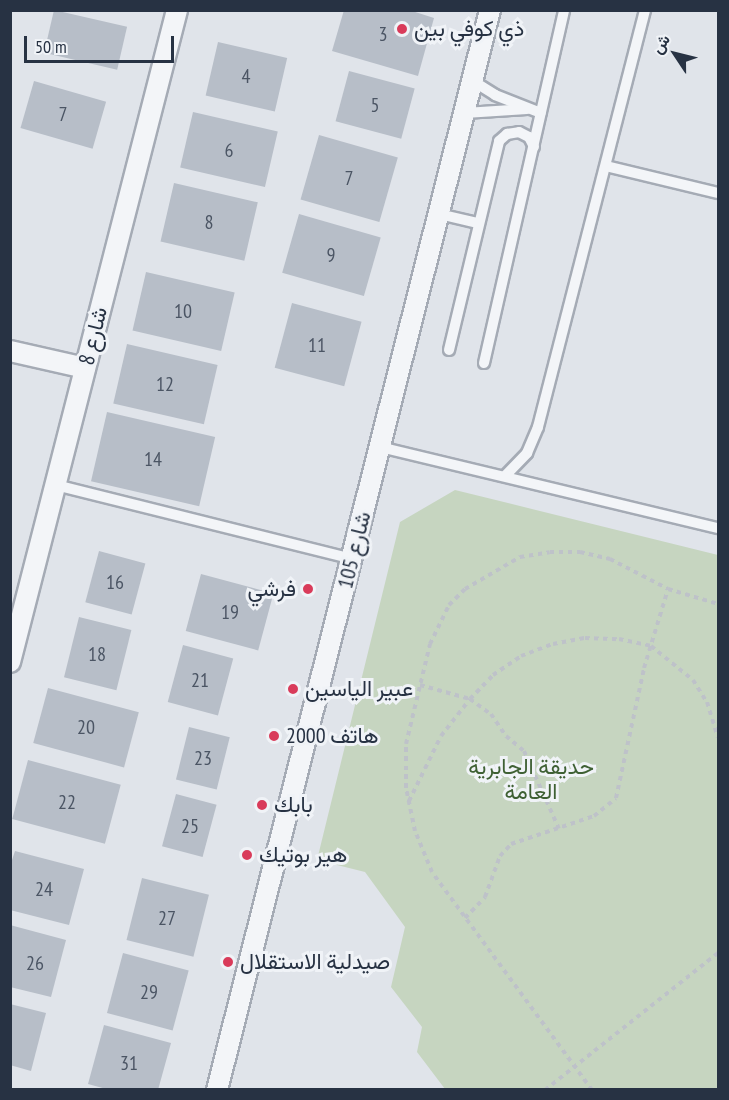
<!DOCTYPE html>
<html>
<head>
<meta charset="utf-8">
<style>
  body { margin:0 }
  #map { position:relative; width:729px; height:1100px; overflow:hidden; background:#e0e4ea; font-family:"PT Sans Narrow",Vazirmatn,sans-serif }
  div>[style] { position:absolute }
  .green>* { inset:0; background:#c6d5c0 }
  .building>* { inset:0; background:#b7bec8; transform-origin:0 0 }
  .path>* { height:4px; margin-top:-2px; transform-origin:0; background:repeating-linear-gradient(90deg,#bec2c9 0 4.5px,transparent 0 9px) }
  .roads { filter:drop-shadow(2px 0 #a5abb5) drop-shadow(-2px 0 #a5abb5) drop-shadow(0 2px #a5abb5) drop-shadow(0 -2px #a5abb5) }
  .lane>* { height:10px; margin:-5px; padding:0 5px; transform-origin:5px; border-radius:5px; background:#f3f5f8 }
  .street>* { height:20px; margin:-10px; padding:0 10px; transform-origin:10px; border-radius:10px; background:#f3f5f8 }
  .dots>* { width:16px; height:16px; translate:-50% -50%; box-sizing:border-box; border:3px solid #f0f3f7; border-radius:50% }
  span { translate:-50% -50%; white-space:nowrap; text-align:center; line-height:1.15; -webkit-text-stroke:6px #f0f3f7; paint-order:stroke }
  .number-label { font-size:20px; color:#4b5564 }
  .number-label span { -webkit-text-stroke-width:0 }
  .poi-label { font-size:22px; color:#273243 }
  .left { translate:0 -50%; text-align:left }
  .right { translate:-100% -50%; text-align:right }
  .street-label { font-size:22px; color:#273243 }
  .park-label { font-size:22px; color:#3e6033 }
  .frame { position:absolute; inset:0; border:12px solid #273243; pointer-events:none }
  .north { position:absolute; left:645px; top:24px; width:60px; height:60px; -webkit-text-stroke:4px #f0f3f7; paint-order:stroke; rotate:305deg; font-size:16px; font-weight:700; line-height:24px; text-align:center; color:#273243 }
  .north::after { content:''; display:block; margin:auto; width:21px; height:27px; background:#273243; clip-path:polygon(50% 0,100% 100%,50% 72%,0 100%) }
  .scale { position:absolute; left:24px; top:36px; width:150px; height:27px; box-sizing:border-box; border:3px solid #273243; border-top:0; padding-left:8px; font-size:18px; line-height:21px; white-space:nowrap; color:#273243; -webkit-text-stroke:4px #f0f3f7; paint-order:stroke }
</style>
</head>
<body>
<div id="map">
  <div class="green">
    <i style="clip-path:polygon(455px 490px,718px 555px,718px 1089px,445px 1089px,417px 1052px,422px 1027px,391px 987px,405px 927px,365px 872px,317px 860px,400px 522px)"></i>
  </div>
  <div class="building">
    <i style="left:54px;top:10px;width:75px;height:44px;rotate:13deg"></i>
    <i style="clip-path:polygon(344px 10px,409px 10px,434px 18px,418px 76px,332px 51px)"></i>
    <i style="left:218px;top:42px;width:71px;height:55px;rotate:13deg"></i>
    <i style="left:349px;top:71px;width:68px;height:52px;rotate:15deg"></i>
    <i style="left:34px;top:81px;width:75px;height:49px;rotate:16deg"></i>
    <i style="left:193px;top:112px;width:87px;height:57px;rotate:13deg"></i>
    <i style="left:319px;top:135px;width:82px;height:67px;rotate:16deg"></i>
    <i style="left:174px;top:183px;width:86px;height:60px;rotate:13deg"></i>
    <i style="left:299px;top:214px;width:85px;height:61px;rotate:16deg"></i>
    <i style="left:146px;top:272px;width:91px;height:60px;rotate:13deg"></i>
    <i style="left:292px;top:303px;width:72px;height:67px;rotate:15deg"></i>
    <i style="left:127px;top:344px;width:93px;height:61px;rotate:13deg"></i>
    <i style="left:107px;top:412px;width:111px;height:71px;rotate:13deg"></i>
    <i style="left:99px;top:551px;width:48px;height:53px;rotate:15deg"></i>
    <i style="left:201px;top:574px;width:75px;height:59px;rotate:15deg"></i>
    <i style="left:79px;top:617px;width:54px;height:62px;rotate:14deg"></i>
    <i style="left:183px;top:645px;width:52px;height:59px;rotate:15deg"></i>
    <i style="left:48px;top:688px;width:94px;height:57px;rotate:15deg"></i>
    <i style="left:189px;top:727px;width:42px;height:54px;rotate:14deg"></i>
    <i style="left:28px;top:760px;width:96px;height:61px;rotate:15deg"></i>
    <i style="left:176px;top:794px;width:42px;height:54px;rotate:15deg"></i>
    <i style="clip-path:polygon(15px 851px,84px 869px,69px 925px,10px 910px,10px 866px)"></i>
    <i style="left:142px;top:878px;width:69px;height:64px;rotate:14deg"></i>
    <i style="clip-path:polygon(10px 925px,66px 940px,51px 997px,10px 987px)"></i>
    <i style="left:123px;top:953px;width:68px;height:62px;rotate:15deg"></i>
    <i style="clip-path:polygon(10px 1004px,46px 1013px,31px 1071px,10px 1065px)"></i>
    <i style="clip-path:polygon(104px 1025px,171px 1043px,158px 1090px,110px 1090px,88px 1084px)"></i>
  </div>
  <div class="path">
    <i style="left:420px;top:685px;width:52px;rotate:15.6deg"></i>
    <i style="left:470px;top:699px;width:26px;rotate:36deg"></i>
    <i style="left:491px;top:714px;width:27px;rotate:56deg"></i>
    <i style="left:506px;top:736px;width:23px;rotate:40deg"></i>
    <i style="left:524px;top:751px;width:85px;rotate:65.8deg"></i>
    <i style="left:409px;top:801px;width:72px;rotate:-63.8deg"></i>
    <i style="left:441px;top:736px;width:47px;rotate:-51.9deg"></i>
    <i style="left:470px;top:699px;width:33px;rotate:-46deg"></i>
    <i style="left:493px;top:675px;width:34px;rotate:-34deg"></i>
    <i style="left:521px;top:656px;width:34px;rotate:-21deg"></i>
    <i style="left:553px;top:644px;width:33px;rotate:-11deg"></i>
    <i style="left:585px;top:638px;width:34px;rotate:2deg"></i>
    <i style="left:619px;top:639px;width:33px;rotate:12deg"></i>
    <i style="left:651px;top:646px;width:54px;rotate:39deg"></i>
    <i style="left:693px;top:680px;width:26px;rotate:58deg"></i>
    <i style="left:707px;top:702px;width:37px;rotate:73deg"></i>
    <i style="left:465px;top:918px;width:29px;rotate:-46deg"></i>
    <i style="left:485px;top:897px;width:44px;rotate:-69.9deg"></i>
    <i style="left:500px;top:856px;width:16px;rotate:-47deg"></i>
    <i style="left:511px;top:844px;width:88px;rotate:-18.6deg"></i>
    <i style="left:594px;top:816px;width:28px;rotate:-39deg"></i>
    <i style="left:616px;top:798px;width:133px;rotate:-77.8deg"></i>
    <i style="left:644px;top:668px;width:83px;rotate:-73.1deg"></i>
    <i style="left:545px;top:1090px;width:221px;rotate:-38.4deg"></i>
    <i style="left:592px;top:1090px;width:270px;rotate:-126.3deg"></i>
    <i style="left:432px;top:872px;width:44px;rotate:-112.5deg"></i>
    <i style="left:415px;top:831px;width:44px;rotate:-101.8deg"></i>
    <i style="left:406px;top:788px;width:44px;rotate:-90deg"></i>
    <i style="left:406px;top:744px;width:103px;rotate:-76.5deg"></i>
    <i style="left:430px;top:644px;width:43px;rotate:-64deg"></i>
    <i style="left:449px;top:605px;width:23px;rotate:-45deg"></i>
    <i style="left:465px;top:589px;width:64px;rotate:-30.2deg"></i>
    <i style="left:520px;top:557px;width:30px;rotate:-9deg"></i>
    <i style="left:550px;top:552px;width:30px"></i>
    <i style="left:580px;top:552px;width:31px;rotate:13deg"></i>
    <i style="left:610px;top:559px;width:65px;rotate:27.3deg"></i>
    <i style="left:668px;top:589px;width:52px;rotate:16.7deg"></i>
  </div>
  <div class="roads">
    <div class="lane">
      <i style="left:473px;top:81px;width:26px;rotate:32deg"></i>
      <i style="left:495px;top:95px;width:49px;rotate:21.4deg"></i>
      <i style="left:465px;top:113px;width:62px;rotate:-3.7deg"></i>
      <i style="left:606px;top:166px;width:115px;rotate:13.6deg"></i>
      <i style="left:439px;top:214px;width:39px;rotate:13deg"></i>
      <i style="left:449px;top:350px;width:215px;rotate:-76.5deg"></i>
      <i style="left:499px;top:141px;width:11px;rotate:-41deg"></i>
      <i style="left:507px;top:134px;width:12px;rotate:-9deg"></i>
      <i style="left:519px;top:132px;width:11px;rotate:27deg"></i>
      <i style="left:529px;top:137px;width:11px;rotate:63deg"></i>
      <i style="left:484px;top:363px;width:362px;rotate:-77.2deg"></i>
      <i style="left:380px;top:447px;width:348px;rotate:13.5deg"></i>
      <i style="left:505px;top:476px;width:32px;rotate:-46deg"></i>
      <i style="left:527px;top:453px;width:28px;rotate:-67deg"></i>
      <i style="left:538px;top:427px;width:431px;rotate:-75.6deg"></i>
      <i style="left:56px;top:485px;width:305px;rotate:14deg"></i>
    </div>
    <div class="street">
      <i style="left:10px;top:351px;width:77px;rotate:12.8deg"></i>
      <i style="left:10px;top:662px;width:673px;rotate:-75.63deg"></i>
      <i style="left:217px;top:1090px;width:1114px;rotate:-75.81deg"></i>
    </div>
  </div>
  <div class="dots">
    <i style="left:402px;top:29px;background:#d93b5a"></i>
    <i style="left:308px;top:589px;background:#d93b5a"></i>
    <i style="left:293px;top:689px;background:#d93b5a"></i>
    <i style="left:274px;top:736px;background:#d93b5a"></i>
    <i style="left:262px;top:805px;background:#d93b5a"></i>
    <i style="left:247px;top:855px;background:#d93b5a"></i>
    <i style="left:228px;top:962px;background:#d93b5a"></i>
  </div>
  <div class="number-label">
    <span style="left:383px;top:34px">3</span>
    <span style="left:246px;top:76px">4</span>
    <span style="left:375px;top:105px">5</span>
    <span style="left:63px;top:114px">7</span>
    <span style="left:229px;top:150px">6</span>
    <span style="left:349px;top:178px">7</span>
    <span style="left:209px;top:222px">8</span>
    <span style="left:331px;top:255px">9</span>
    <span style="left:183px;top:311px">10</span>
    <span style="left:317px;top:345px">11</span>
    <span style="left:165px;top:384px">12</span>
    <span style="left:153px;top:459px">14</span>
    <span style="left:115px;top:582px">16</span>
    <span style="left:230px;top:612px">19</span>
    <span style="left:97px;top:654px">18</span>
    <span style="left:200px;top:680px">21</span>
    <span style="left:86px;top:727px">20</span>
    <span style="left:203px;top:758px">23</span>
    <span style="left:67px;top:802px">22</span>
    <span style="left:190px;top:826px">25</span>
    <span style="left:44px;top:889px">24</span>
    <span style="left:167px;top:918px">27</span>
    <span style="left:35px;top:963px">26</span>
    <span style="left:149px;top:992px">29</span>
    <span style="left:129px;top:1063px">31</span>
  </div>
  <div class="poi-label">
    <span class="left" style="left:414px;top:29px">ذي كوفي بين</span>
    <span class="right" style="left:296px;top:589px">فرشي</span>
    <span class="left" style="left:305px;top:689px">عبير الياسين</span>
    <span class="left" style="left:286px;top:736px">هاتف 2000</span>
    <span class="left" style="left:274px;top:805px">بابك</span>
    <span class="left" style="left:259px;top:855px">هير بوتيك</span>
    <span class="left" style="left:240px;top:962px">صيدلية الاستقلال</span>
  </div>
  <div class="street-label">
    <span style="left:93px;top:336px;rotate:-76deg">شارع 8</span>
    <span style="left:354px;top:550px;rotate:-76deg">شارع 105</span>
  </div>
  <div class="park-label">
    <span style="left:531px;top:779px">حديقة الجابرية<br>العامة</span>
  </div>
  <div class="frame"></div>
  <div class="north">ش</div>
  <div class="scale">50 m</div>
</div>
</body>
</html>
